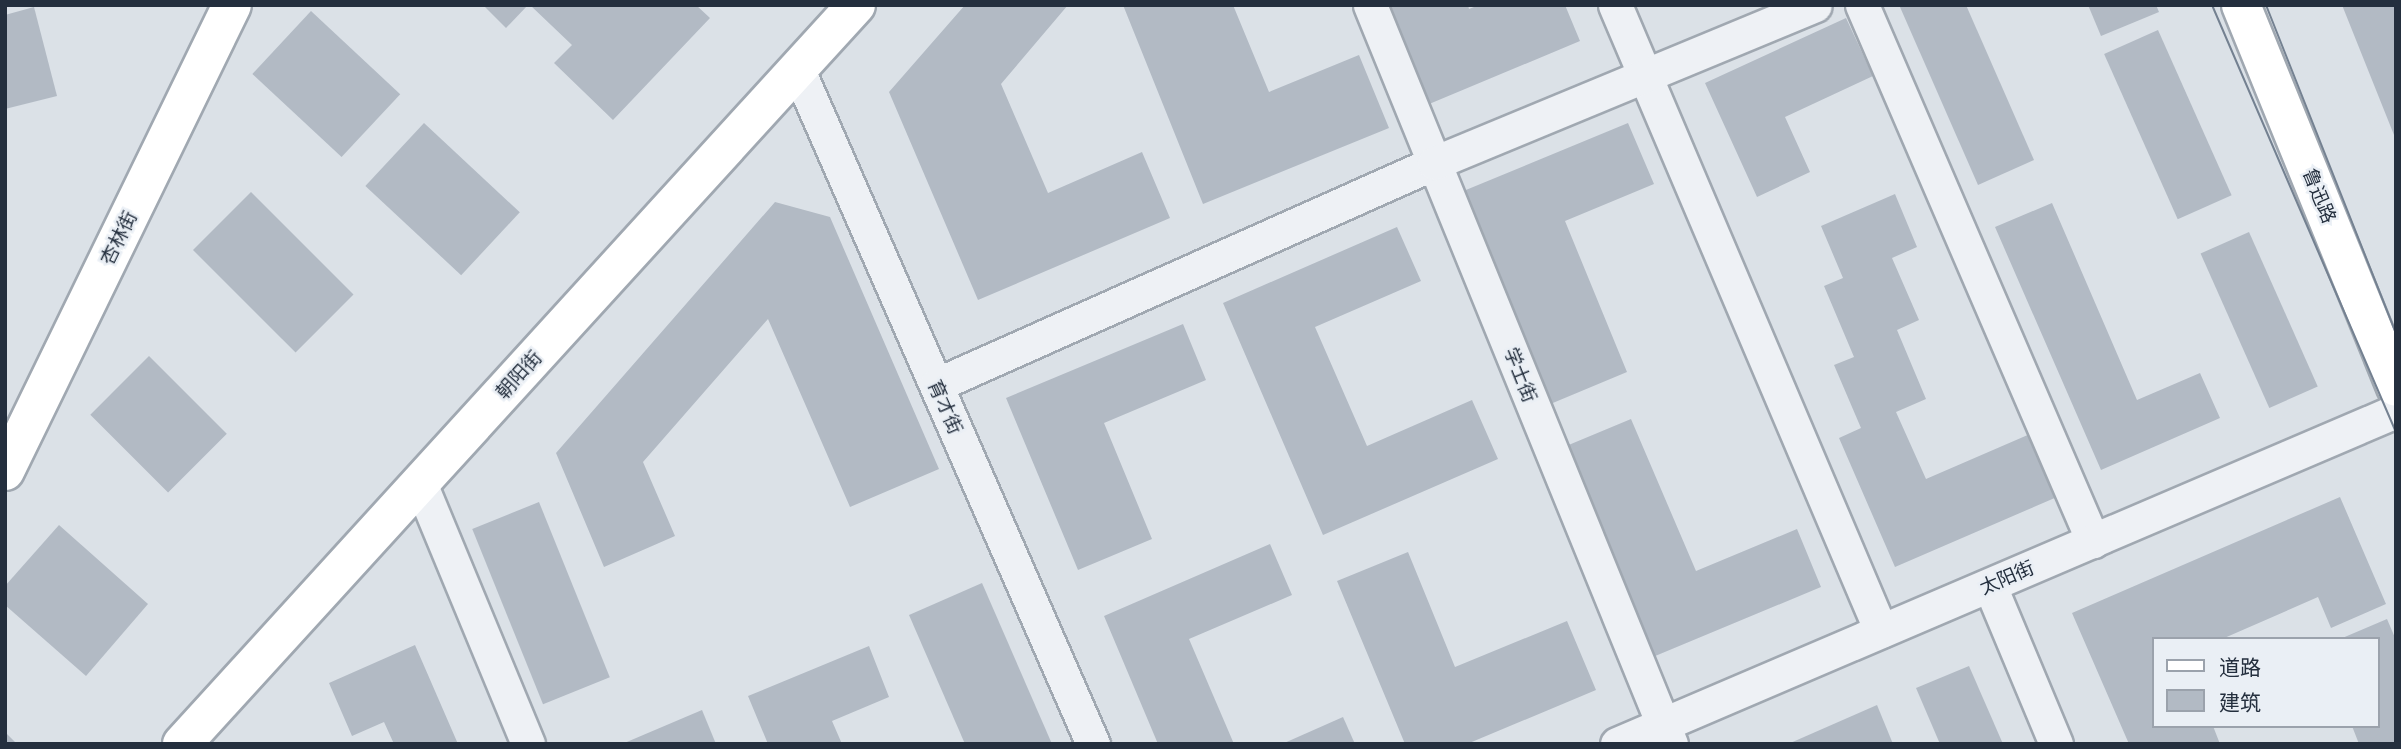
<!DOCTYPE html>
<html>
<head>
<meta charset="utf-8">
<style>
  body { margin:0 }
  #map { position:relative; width:2401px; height:749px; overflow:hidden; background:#dbe1e7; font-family:Quicksand,"Noto Sans SC",sans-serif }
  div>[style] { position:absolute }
  .building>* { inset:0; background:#b2bac4; transform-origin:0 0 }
  .roads { filter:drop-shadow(2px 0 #a0a8b1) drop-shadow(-2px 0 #a0a8b1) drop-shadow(0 2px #a0a8b1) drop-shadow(0 -2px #a0a8b1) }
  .street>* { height:33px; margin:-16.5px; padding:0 16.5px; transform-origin:16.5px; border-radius:16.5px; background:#eef1f5 }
  .secondary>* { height:38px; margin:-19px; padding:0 19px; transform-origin:19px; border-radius:19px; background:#fff }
  .primary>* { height:38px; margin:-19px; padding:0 19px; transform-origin:19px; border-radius:19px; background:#fff }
  .tram>* { height:2px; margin:-1px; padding:0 1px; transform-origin:1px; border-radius:1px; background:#748191 }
  span { translate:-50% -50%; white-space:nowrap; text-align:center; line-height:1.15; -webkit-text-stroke:5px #eaeff5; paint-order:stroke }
  .street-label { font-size:19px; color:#242f3e }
  .frame { position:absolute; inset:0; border:7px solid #242f3e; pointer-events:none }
  .legend { position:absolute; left:2152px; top:637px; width:228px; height:91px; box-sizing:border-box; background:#eaeff5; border:2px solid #9ba2ac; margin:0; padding:9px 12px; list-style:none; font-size:21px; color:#242f3e }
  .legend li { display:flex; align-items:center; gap:14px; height:35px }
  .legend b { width:35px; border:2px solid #9ba2ac }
</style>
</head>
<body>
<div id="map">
  <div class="building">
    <i style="clip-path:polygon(483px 5px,528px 5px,506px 28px)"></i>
    <i style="clip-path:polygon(530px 5px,696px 5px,710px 18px,613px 120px,554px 63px,572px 45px)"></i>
    <i style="clip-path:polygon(965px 5px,1068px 5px,1001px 84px,1048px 193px,1142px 152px,1170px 218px,978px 300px,889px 92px)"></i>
    <i style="clip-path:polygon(1123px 5px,1233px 5px,1269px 92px,1359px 55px,1389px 128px,1203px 204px)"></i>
    <i style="clip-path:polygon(1379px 5px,1468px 5px,1469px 9px,1479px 5px,1565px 5px,1580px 41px,1422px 107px)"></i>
    <i style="clip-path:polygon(1905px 5px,1966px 5px,2034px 160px,1978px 185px,1900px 7px)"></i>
    <i style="clip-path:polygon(2088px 5px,2156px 5px,2159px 12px,2101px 36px)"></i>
    <i style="clip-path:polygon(2342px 5px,2396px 5px,2396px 140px)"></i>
    <i style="clip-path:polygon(34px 7px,57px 96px,5px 109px,5px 15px)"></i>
    <i style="left:311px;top:11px;width:122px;height:86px;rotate:43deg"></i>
    <i style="clip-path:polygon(1846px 18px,1873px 76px,1785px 117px,1810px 172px,1757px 197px,1705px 83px)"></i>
    <i style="left:2158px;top:30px;width:181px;height:59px;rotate:66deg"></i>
    <i style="left:424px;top:123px;width:131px;height:86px;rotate:43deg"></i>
    <i style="clip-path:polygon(1628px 123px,1654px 184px,1565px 221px,1627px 372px,1548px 405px,1461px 192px)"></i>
    <i style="left:251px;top:192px;width:145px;height:82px;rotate:45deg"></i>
    <i style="clip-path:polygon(1895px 194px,1917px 247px,1892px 258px,1919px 320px,1897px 330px,1926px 399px,1896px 412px,1926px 479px,2030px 434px,2057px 497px,1895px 567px,1839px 438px,1861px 428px,1834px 365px,1854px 357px,1824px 286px,1843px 278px,1821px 226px)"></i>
    <i style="clip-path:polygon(775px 202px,830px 217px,939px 469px,850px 507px,768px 319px,643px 462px,675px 536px,604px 567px,556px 453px)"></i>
    <i style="clip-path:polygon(2052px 203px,2137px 400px,2200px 373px,2220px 418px,2101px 470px,1995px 227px)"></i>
    <i style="clip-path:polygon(1397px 227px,1421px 281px,1315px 327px,1367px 446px,1472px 400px,1498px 459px,1323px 535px,1223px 303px)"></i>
    <i style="left:2249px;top:232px;width:169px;height:53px;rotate:66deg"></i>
    <i style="clip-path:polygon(1183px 324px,1206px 380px,1104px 423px,1152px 539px,1078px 570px,1006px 398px)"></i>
    <i style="left:149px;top:356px;width:110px;height:83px;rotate:45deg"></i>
    <i style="clip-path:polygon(1631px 419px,1696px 571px,1797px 529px,1821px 587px,1648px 659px,1559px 449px)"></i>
    <i style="clip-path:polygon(2340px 497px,2386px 604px,2331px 628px,2318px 597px,2222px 639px,2154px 639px,2154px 726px,2213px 726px,2220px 744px,2129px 744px,2072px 613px)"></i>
    <i style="left:539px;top:502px;width:189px;height:72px;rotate:68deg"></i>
    <i style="clip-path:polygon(59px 525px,148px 604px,86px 676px,5px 605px,5px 586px)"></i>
    <i style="clip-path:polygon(1270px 544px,1292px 595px,1189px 639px,1234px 744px,1158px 744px,1104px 616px)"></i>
    <i style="clip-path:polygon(1408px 552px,1455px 667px,1567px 621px,1596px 690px,1467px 744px,1405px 744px,1337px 581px)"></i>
    <i style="clip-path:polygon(982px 583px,1052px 744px,965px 744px,909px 615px)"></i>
    <i style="clip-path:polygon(2387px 619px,2396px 640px,2396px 744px,2359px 744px,2352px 726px,2378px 726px,2378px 639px,2340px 639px)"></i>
    <i style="clip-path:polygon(415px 645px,458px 744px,394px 744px,384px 722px,352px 736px,329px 683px)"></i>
    <i style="clip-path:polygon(869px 646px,889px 697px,832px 721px,842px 744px,768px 744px,748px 696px)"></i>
    <i style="clip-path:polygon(1969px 666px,2003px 744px,1940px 744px,1916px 688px)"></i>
    <i style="clip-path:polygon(1877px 705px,1893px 744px,1788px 744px)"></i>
    <i style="clip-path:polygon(702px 710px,716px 744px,622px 744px)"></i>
    <i style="clip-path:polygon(1343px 717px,1355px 744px,1282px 744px)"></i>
    <i style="clip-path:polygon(5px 732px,17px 744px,5px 744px)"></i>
  </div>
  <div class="roads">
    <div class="street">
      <i style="left:1370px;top:5px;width:798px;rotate:67.84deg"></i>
      <i style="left:1615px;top:5px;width:680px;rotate:66.98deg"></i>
      <i style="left:1862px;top:5px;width:584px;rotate:66.69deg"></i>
      <i style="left:798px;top:70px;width:736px;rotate:66.36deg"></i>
      <i style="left:936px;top:385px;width:545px;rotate:-24.03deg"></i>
      <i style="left:1434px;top:163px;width:412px;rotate:-22.5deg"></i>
      <i style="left:420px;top:483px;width:282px;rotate:67.5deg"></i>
      <i style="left:1990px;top:586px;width:171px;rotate:67.3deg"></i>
      <i style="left:1617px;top:744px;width:847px;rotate:-23.15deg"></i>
    </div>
    <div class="secondary">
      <i style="left:2241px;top:5px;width:412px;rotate:67.9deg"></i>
      <i style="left:5px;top:471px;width:518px;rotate:-64.03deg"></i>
    </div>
    <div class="primary">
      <i style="left:182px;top:744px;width:1000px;rotate:-47.63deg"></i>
    </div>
  </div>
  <div class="tram">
    <i style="left:2212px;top:5px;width:466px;rotate:66.7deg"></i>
    <i style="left:2266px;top:5px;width:354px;rotate:68.4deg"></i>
  </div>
  <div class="street-label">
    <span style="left:2319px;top:196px;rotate:68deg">鲁迅路</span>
    <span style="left:119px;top:238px;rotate:-64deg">杏林街</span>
    <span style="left:519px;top:375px;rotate:-48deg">朝阳街</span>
    <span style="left:1520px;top:375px;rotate:68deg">学士街</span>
    <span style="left:945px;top:407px;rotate:66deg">育才街</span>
    <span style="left:2007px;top:578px;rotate:-23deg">太阳街</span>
  </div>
  <div class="frame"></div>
  <ul class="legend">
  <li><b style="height:9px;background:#fff"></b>道路</li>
  <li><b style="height:19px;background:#b2bac4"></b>建筑</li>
  </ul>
</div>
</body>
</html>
